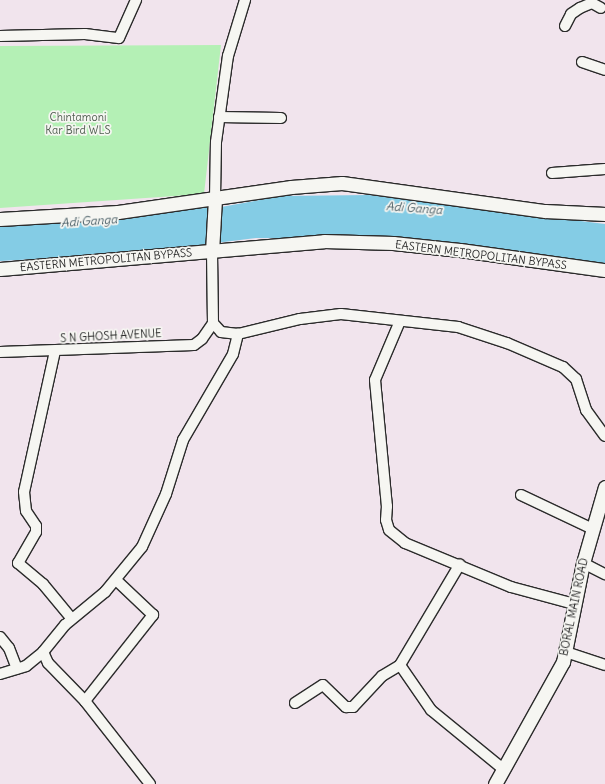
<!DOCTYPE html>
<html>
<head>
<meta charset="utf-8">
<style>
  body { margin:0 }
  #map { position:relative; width:605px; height:784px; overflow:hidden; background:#f1e4ed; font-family:Delius,sans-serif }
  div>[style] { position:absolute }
  .green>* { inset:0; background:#b4f0b5 }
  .water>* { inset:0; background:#84cce5 }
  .roads { filter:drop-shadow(1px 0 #2b2b2b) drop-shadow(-1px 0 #2b2b2b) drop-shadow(0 1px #2b2b2b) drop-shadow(0 -1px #2b2b2b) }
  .minor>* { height:10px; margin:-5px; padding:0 5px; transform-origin:5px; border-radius:5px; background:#f6f6f2 }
  .major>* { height:13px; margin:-6.5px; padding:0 6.5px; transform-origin:6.5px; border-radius:6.5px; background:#f6f6f2 }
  span { translate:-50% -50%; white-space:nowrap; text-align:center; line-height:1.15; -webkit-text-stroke:3.5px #f6f6f2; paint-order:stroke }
  .park-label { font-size:11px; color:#4d5c4e }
  .street-label { font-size:11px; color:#2b2b2b }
  .water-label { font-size:12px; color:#465b63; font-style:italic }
</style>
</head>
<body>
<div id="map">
  <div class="green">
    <i style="clip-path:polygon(221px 45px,204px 194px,0 208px,0 46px)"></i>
  </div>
  <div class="water">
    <i style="clip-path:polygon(369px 195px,605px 224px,605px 265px,409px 239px,256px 238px,127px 254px,0 261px,0 221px,221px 207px,282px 196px)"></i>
  </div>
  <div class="roads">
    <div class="minor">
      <i style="left:565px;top:26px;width:13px;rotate:-63deg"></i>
      <i style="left:571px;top:14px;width:11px;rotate:-34deg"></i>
      <i style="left:580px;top:8px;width:13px;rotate:-23deg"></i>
      <i style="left:592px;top:3px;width:10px;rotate:29deg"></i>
      <i style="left:0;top:36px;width:85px;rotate:-1.3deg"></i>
      <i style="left:85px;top:34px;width:34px;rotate:7deg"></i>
      <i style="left:119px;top:38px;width:42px;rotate:-65.9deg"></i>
      <i style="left:582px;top:62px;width:24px;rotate:19deg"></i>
      <i style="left:219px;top:117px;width:62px;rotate:0.9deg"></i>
      <i style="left:552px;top:173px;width:53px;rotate:-4.3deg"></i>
      <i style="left:215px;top:198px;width:56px;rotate:-89deg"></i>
      <i style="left:216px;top:142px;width:87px;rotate:-82.1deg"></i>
      <i style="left:228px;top:56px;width:59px;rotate:-73.1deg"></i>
      <i style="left:212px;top:252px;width:71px;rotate:89.2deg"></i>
      <i style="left:213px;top:323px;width:12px;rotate:48deg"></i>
      <i style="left:221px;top:332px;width:17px;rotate:7deg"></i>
      <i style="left:238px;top:334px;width:64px;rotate:-13.6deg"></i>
      <i style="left:300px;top:319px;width:41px;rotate:-7deg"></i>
      <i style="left:341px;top:314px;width:118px;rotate:6.3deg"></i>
      <i style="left:458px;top:327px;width:52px;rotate:18.1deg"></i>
      <i style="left:507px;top:343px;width:61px;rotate:23.2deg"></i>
      <i style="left:563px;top:367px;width:18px;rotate:43deg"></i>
      <i style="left:576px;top:379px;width:33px;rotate:72deg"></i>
      <i style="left:586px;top:410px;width:32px;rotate:54deg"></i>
      <i style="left:400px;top:321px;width:64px;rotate:113deg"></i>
      <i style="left:375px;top:380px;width:127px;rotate:84.6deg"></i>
      <i style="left:387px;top:506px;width:14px;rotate:94deg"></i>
      <i style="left:386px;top:520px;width:10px;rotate:73deg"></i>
      <i style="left:389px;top:530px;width:21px;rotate:39deg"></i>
      <i style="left:405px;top:543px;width:115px;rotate:22.5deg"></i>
      <i style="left:511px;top:587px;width:65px;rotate:15.1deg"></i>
      <i style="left:55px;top:351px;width:144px;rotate:102.4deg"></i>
      <i style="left:24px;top:492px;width:19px;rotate:84deg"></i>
      <i style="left:26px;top:511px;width:18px;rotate:56deg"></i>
      <i style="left:36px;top:526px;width:6px;rotate:90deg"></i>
      <i style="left:36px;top:532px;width:36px;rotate:120deg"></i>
      <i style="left:18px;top:563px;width:33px;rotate:40deg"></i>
      <i style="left:43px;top:584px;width:45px;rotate:50.4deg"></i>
      <i style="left:0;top:352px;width:194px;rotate:-2.1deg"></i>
      <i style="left:194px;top:345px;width:10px;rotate:-37deg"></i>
      <i style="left:202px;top:339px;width:19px;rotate:-55deg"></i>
      <i style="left:521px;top:495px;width:80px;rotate:25.3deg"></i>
      <i style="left:583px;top:563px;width:25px;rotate:27deg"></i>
      <i style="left:0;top:637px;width:14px;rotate:51deg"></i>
      <i style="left:9px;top:648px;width:22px;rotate:69deg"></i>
      <i style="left:566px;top:652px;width:41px;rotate:18.4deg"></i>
      <i style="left:400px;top:665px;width:55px;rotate:55.4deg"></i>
      <i style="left:431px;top:710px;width:93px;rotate:39.3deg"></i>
      <i style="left:0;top:674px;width:27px;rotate:-17deg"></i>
      <i style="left:26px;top:666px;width:22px;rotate:-39deg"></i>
      <i style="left:85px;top:701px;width:110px;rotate:-51.7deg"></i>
      <i style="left:153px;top:615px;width:51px;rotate:-136.6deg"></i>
      <i style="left:295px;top:703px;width:33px;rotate:-33deg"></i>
      <i style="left:323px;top:685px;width:32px;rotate:44deg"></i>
      <i style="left:346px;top:707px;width:7px"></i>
      <i style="left:353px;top:707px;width:42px;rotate:-46.9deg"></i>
      <i style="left:382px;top:676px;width:21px;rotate:-31deg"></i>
      <i style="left:400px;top:665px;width:117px;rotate:-59.3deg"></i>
      <i style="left:150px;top:784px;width:105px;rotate:-128.1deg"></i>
      <i style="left:85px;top:701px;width:53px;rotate:-134.2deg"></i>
      <i style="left:48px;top:663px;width:12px;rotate:-114deg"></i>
      <i style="left:43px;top:652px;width:35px;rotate:-51deg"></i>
      <i style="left:65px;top:625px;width:52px;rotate:-39.5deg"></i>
      <i style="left:105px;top:592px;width:58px;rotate:-50.6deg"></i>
      <i style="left:142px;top:547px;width:58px;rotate:-65.6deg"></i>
      <i style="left:166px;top:494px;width:57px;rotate:-72.5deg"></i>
      <i style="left:183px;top:440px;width:99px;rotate:-59.8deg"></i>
      <i style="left:233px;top:354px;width:21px;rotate:-76deg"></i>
    </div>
    <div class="major">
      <i style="left:0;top:219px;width:118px;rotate:-3.4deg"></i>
      <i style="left:118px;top:212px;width:175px;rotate:-8.2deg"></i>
      <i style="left:291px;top:187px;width:51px;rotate:-4.5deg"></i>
      <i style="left:342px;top:183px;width:205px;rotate:7.9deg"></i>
      <i style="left:545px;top:211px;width:60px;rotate:2.9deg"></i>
      <i style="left:212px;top:252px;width:54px;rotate:-86.8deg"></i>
      <i style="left:0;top:269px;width:325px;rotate:-4.9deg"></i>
      <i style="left:324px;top:241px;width:69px;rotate:1.7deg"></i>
      <i style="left:393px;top:243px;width:67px;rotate:6deg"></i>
      <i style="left:460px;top:250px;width:146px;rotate:7.9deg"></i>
      <i style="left:495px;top:784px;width:140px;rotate:-60.9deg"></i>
      <i style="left:563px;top:662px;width:101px;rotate:-78.6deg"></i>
      <i style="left:583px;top:563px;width:79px;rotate:-73.9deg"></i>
    </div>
  </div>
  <div class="park-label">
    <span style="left:78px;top:124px">Chintamoni<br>Kar Bird WLS</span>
  </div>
  <div class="street-label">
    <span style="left:481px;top:255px;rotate:7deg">EASTERN METROPOLITAN BYPASS</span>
    <span style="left:106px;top:260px;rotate:-5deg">EASTERN METROPOLITAN BYPASS</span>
    <span style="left:111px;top:336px;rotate:-3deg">S N GHOSH AVENUE</span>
    <span style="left:574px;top:607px;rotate:-78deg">BORAL MAIN ROAD</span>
  </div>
  <div class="water-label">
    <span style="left:414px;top:208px;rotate:4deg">Adi Ganga</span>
    <span style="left:89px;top:221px;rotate:-4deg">Adi Ganga</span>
  </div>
</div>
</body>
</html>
